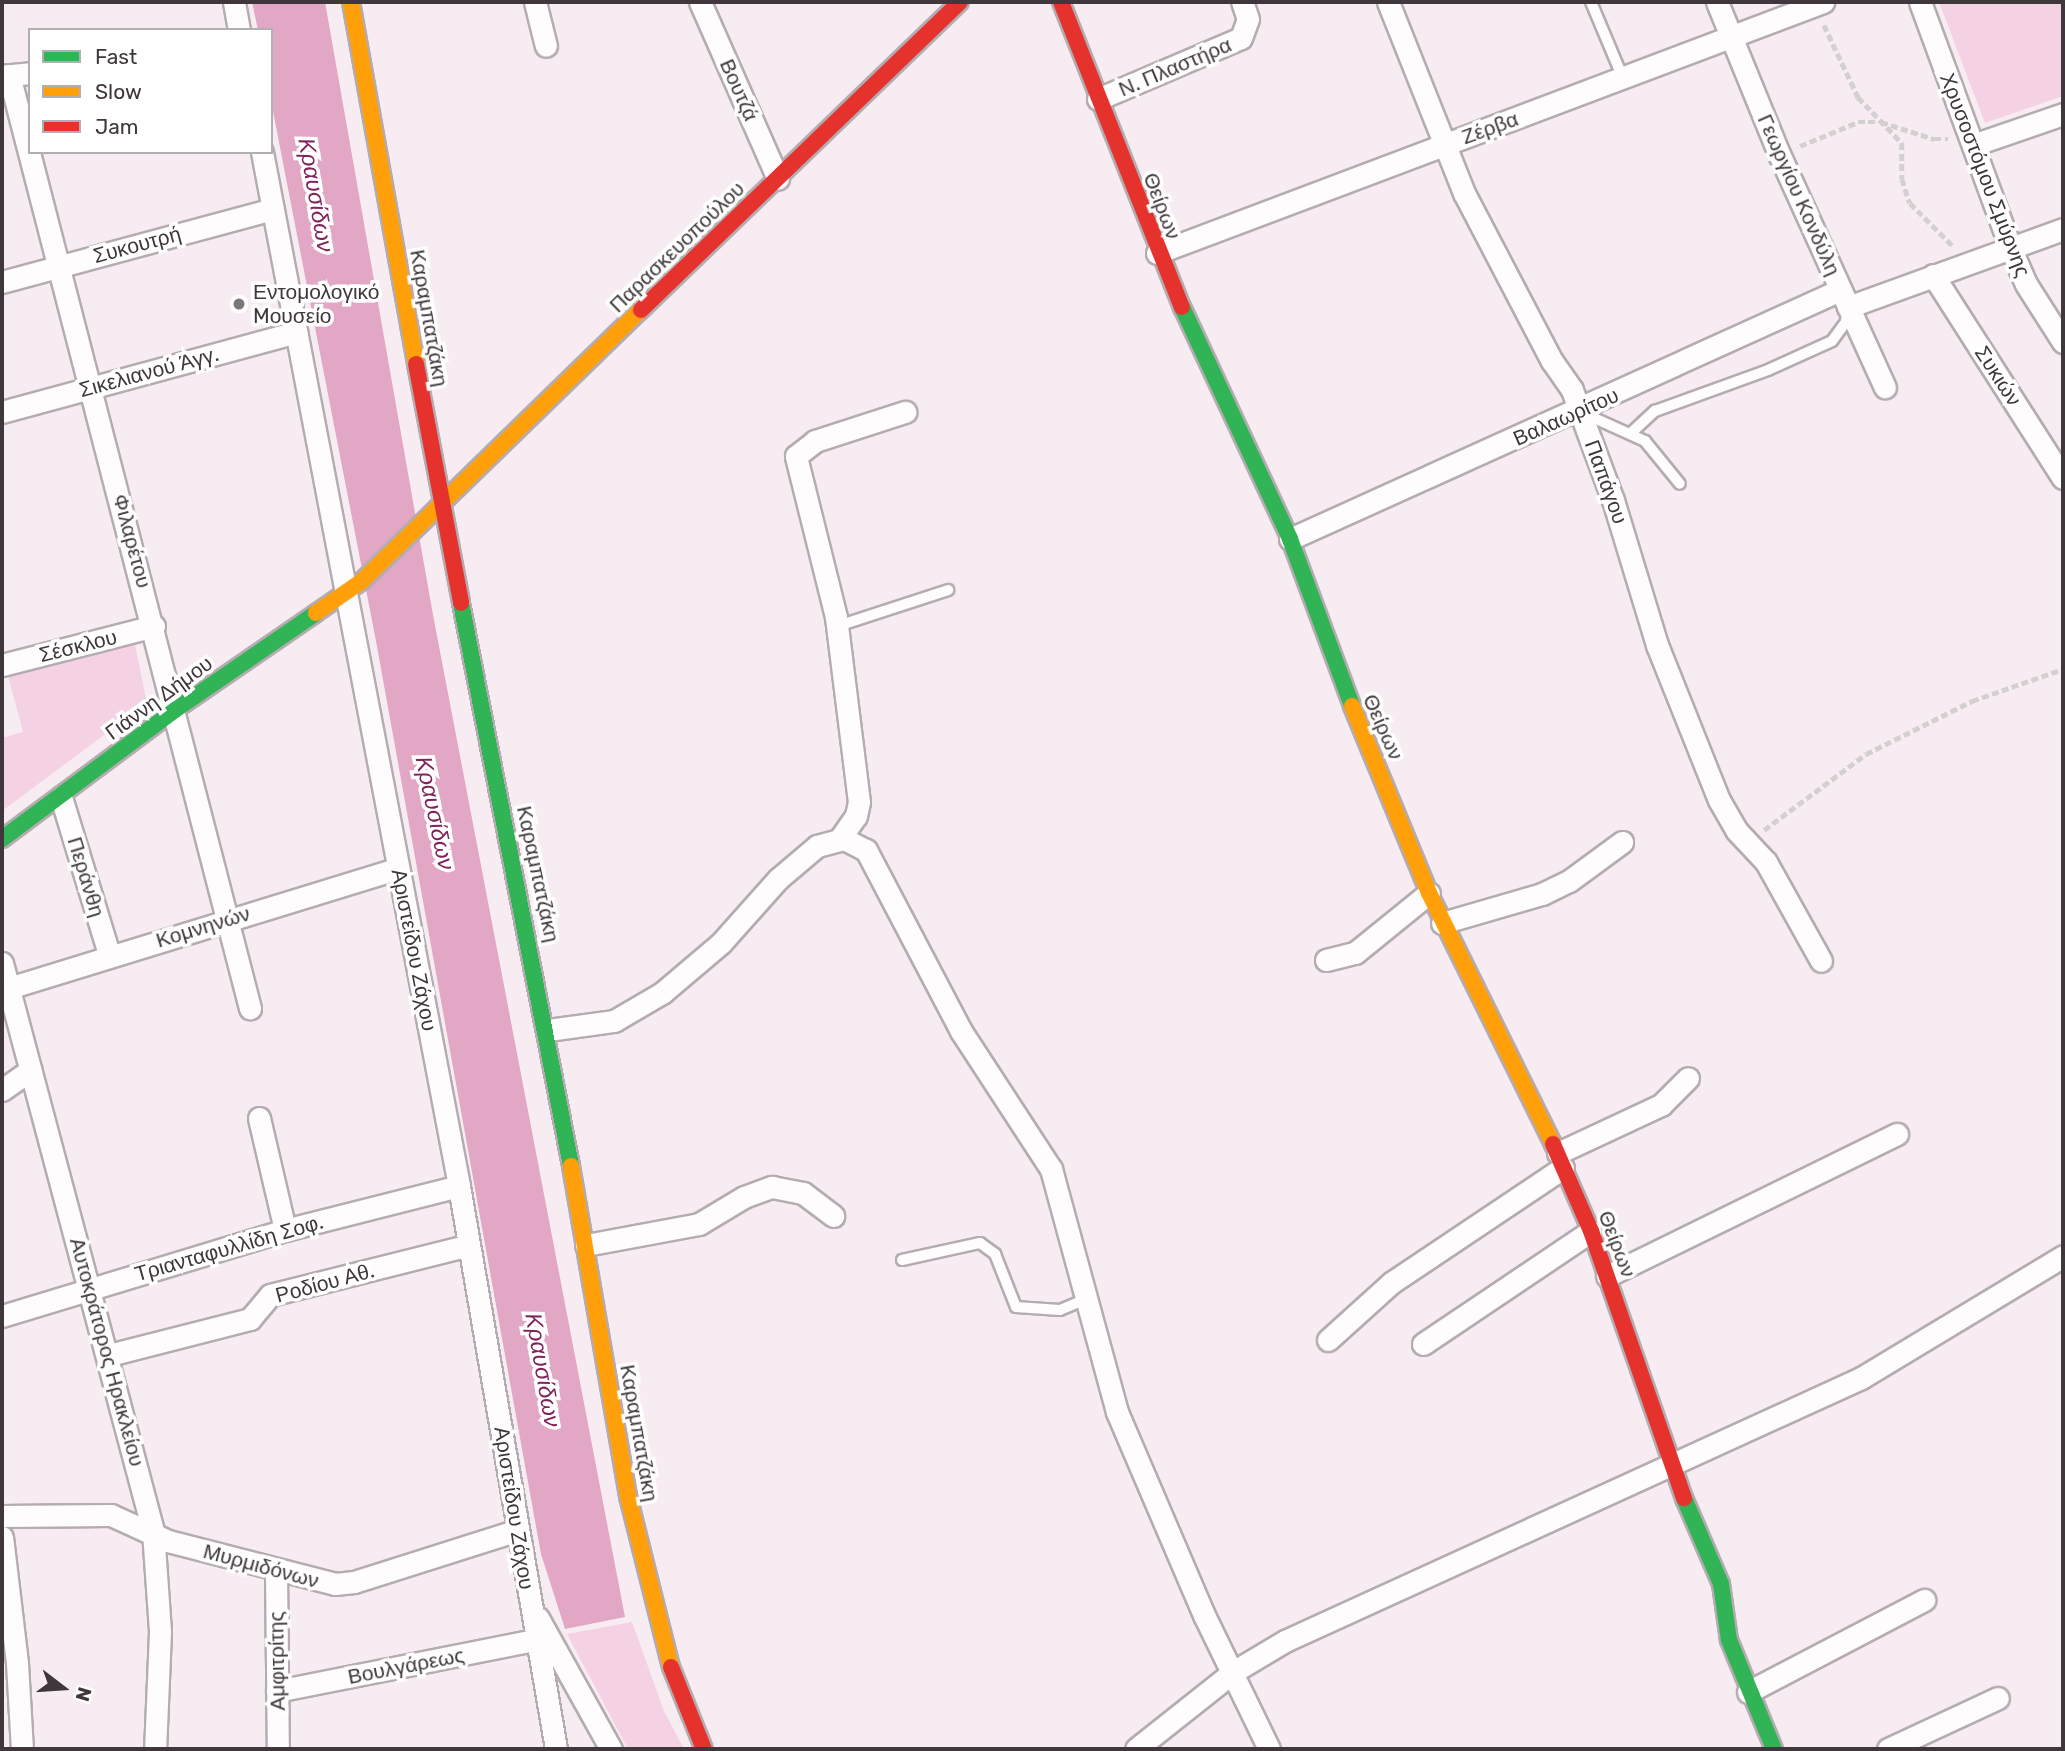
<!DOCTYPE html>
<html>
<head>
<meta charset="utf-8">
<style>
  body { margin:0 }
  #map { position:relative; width:2065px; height:1751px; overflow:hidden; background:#f7ecf2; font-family:Rubik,sans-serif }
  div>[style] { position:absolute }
  .green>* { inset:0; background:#f4d2e3 }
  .water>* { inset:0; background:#e2a7c5 }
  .path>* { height:4.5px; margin-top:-2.25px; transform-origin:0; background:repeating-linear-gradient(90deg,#d4d0d1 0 7px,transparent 0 10.5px) }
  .roads { filter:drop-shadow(2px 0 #b4acb0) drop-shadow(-2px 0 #b4acb0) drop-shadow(0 2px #b4acb0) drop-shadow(0 -2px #b4acb0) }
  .lane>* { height:10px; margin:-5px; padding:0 5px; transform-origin:5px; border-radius:5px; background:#fefcfd }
  .street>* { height:21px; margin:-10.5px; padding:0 10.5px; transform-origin:10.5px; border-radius:10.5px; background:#fefcfd }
  .fast>* { height:16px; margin:-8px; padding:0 8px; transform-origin:8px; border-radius:8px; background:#30b455 }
  .slow>* { height:16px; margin:-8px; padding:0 8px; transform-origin:8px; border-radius:8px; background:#ff9f0a }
  .jam>* { height:16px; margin:-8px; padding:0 8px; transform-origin:8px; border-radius:8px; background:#e5322d }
  .dots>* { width:19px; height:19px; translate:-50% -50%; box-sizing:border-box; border:4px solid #fff; border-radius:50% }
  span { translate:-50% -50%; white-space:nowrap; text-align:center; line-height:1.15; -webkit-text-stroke:7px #fff; paint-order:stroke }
  .street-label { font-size:21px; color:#3f373b }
  .poi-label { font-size:21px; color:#3f373b }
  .left { translate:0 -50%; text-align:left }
  .water-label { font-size:23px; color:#80235a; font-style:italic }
  .frame { position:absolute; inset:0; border:4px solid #3f373b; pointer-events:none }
  .legend { position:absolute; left:28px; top:28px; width:245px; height:126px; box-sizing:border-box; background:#fff; border:2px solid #b2afb1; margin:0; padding:9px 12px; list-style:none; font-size:21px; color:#3f373b }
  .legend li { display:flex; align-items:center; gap:14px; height:35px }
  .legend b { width:35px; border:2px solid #b2afb1 }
  .north { position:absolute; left:28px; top:1653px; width:70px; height:70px; -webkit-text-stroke:5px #fff; paint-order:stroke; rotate:107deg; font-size:19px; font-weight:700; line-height:28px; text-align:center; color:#3f373b }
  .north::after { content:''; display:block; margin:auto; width:24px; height:32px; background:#3f373b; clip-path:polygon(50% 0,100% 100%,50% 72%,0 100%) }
</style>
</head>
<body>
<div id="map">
  <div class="green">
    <i style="clip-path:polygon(1939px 2px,2063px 2px,2063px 96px,1985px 123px)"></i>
    <i style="clip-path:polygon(134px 640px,147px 703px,2px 811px,2px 738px,23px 732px,7px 672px)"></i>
    <i style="clip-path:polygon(632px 1622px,664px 1711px,684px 1749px,628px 1749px,567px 1634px)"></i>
  </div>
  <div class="water">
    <i style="clip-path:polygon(252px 2px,325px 2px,433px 615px,625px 1617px,565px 1629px,541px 1554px,376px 641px,271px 101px,271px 30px,258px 30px)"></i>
  </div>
  <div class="path">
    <i style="left:1824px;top:25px;width:80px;rotate:64.7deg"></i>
    <i style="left:1858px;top:97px;width:64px;rotate:46.3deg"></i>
    <i style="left:1902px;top:143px;width:36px;rotate:90deg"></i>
    <i style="left:1902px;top:179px;width:25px;rotate:72deg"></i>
    <i style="left:1910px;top:203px;width:62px;rotate:45deg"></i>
    <i style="left:1800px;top:146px;width:63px;rotate:-22.5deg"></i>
    <i style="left:1858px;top:122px;width:23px"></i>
    <i style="left:1881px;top:122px;width:56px;rotate:17.8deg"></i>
    <i style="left:1934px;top:139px;width:14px"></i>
    <i style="left:1764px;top:830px;width:127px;rotate:-36.7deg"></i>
    <i style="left:1866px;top:754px;width:119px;rotate:-26.6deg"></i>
    <i style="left:1972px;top:701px;width:96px;rotate:-19.4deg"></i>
  </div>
  <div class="roads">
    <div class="lane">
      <i style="left:1591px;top:2px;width:82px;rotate:67.2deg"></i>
      <i style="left:1583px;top:413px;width:68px;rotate:24.3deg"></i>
      <i style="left:1645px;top:441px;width:55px;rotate:50.9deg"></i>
      <i style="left:1631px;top:433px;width:33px;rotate:-43deg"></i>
      <i style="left:1655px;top:411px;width:120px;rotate:-19.9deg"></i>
      <i style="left:1768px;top:370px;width:70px;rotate:-24.4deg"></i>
      <i style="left:1832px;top:341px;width:24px;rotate:-54deg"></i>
      <i style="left:1846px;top:322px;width:9px;rotate:-84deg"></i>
      <i style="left:838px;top:626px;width:116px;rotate:-18.1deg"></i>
      <i style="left:902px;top:1260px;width:80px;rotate:-12.3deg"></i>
      <i style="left:980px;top:1243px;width:19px;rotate:36deg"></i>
      <i style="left:995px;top:1254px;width:57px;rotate:68.4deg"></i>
      <i style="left:1016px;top:1307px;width:44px;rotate:3.9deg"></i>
      <i style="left:1060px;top:1310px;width:30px;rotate:-23deg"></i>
    </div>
    <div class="street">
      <i style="left:234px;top:2px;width:28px;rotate:80deg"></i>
      <i style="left:535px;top:2px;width:45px;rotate:76deg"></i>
      <i style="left:700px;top:2px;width:193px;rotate:66.2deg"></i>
      <i style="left:1388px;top:2px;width:206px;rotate:68.3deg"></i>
      <i style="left:1464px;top:193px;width:190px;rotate:62.4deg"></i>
      <i style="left:1552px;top:361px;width:35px;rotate:55deg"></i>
      <i style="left:1572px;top:390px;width:117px;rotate:69.6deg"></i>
      <i style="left:1613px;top:500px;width:152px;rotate:73.1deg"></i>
      <i style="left:1657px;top:645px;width:167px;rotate:68.2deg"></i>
      <i style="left:1719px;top:800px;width:34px;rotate:60deg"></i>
      <i style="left:1736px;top:830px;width:44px;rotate:46.8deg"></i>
      <i style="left:1766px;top:862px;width:113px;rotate:60.9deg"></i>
      <i style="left:1717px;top:2px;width:166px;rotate:67.8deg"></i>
      <i style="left:1780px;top:156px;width:254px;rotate:65.6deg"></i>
      <i style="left:1920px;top:2px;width:261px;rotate:69.8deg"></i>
      <i style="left:2010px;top:247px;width:40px;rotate:66.6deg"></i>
      <i style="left:2026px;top:284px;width:69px;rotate:57.5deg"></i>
      <i style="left:9px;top:75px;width:964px;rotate:75.52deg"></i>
      <i style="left:2px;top:76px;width:28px;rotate:-6deg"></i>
      <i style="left:1098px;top:99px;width:155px;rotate:-23.1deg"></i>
      <i style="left:1241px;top:38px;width:20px;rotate:-70deg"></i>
      <i style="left:1248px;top:19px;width:18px;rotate:-109deg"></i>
      <i style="left:1973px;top:145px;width:95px;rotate:-19deg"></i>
      <i style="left:262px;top:152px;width:1053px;rotate:79.21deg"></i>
      <i style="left:459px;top:1186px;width:571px;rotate:80.22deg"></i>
      <i style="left:1157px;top:253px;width:712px;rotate:-20.65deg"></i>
      <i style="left:1933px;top:275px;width:241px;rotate:57.4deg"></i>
      <i style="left:2px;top:282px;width:280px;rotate:-15.1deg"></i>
      <i style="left:1848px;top:307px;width:229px;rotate:-19.9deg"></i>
      <i style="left:2px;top:412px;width:305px;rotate:-15.2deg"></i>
      <i style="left:1290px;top:539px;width:604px;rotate:-24.36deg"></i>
      <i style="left:2px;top:665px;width:157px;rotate:-14.4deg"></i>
      <i style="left:61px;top:797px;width:167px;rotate:73deg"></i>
      <i style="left:839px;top:840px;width:29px;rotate:-55deg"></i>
      <i style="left:856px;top:816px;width:14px;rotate:-78deg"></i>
      <i style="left:859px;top:802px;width:186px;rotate:-97.1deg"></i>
      <i style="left:836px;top:617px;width:166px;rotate:-104deg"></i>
      <i style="left:796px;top:456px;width:24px;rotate:-38deg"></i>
      <i style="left:815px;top:441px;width:95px;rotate:-17.9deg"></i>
      <i style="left:1442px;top:923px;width:104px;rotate:-16.2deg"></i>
      <i style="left:1542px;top:894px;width:30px;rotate:-26deg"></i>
      <i style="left:1569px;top:881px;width:66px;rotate:-36.3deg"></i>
      <i style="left:1326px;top:960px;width:30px;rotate:-14deg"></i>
      <i style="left:1355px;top:953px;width:95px;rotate:-39deg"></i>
      <i style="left:2px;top:963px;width:588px;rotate:75.11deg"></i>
      <i style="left:153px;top:1531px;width:101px;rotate:86deg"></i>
      <i style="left:160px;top:1632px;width:117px;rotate:92.4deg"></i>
      <i style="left:9px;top:988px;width:407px;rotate:-17.1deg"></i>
      <i style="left:548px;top:1030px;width:67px;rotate:-7.8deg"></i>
      <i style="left:614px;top:1021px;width:56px;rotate:-30.3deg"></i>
      <i style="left:662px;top:993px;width:77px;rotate:-40.3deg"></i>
      <i style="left:721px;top:943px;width:86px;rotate:-48.3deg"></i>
      <i style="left:778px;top:879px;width:51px;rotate:-40.2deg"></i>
      <i style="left:817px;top:846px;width:28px;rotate:-15deg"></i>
      <i style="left:844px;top:839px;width:25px;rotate:27deg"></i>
      <i style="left:866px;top:850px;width:204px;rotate:62.3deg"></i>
      <i style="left:961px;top:1031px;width:165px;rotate:56.9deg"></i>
      <i style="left:1051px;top:1169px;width:252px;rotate:74.8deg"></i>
      <i style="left:1117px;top:1412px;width:221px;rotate:66.8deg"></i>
      <i style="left:1204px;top:1615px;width:149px;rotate:64.1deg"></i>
      <i style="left:2px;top:1090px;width:35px;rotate:-35deg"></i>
      <i style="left:259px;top:1118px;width:115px;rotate:76.9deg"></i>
      <i style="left:1558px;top:1153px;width:114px;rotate:-25deg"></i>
      <i style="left:1661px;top:1105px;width:38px;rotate:-45deg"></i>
      <i style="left:586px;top:1245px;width:115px;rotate:-10.5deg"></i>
      <i style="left:699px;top:1224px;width:52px;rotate:-31deg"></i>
      <i style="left:744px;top:1197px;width:30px;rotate:-20deg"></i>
      <i style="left:772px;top:1187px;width:32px;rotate:11deg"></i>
      <i style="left:803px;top:1193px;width:38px;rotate:37deg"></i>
      <i style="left:1607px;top:1276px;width:323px;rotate:-26.1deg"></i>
      <i style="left:2px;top:1316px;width:296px;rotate:-16.9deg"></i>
      <i style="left:285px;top:1230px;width:179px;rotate:-14.2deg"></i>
      <i style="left:1328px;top:1340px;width:85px;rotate:-42.1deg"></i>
      <i style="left:1391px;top:1283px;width:207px;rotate:-33.8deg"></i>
      <i style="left:1423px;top:1344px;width:202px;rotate:-33.9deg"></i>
      <i style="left:109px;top:1355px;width:146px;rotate:-14.3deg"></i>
      <i style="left:250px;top:1319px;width:31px;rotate:-50deg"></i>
      <i style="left:270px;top:1295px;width:205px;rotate:-14.1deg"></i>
      <i style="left:2px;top:1516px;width:109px;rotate:-0.5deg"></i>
      <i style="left:111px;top:1515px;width:63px;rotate:24.5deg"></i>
      <i style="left:168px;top:1541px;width:172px;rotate:14.4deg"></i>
      <i style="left:335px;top:1584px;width:19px;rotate:-6deg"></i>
      <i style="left:354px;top:1582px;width:172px;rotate:-17.6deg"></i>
      <i style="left:2px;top:1537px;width:127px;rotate:83.2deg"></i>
      <i style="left:17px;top:1663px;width:86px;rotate:86.7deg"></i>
      <i style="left:276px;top:1572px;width:177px;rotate:89.4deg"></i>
      <i style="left:538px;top:1618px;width:150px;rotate:60.9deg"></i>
      <i style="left:277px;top:1691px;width:262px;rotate:-11.2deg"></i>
      <i style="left:1748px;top:1692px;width:199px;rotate:-27.6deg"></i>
      <i style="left:1136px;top:1749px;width:124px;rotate:-38.4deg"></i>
      <i style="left:1233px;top:1672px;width:61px;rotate:-30.8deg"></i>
      <i style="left:1285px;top:1641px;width:633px;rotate:-24.54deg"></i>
      <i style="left:1861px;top:1378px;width:236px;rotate:-31.1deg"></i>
      <i style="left:1888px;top:1749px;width:121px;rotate:-24.9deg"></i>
    </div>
    <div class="fast">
      <i style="left:1182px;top:307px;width:256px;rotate:65deg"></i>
      <i style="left:1290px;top:539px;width:178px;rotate:69.6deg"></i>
      <i style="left:461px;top:603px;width:574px;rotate:78.94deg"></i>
      <i style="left:2px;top:839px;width:216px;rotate:-36.7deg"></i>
      <i style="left:175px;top:710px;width:171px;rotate:-34.5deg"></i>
      <i style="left:1684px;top:1498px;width:94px;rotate:66.7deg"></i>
      <i style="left:1721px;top:1584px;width:57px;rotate:81.9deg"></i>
      <i style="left:1729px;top:1640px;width:118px;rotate:67.6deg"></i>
    </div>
    <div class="slow">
      <i style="left:351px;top:2px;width:368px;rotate:79.8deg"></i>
      <i style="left:316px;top:613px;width:56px;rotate:-34.8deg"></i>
      <i style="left:362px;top:581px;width:389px;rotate:-44.2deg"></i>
      <i style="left:1352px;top:706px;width:202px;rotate:67.6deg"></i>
      <i style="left:1429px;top:893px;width:280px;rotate:63.7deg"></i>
      <i style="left:571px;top:1166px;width:335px;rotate:80.2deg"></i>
      <i style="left:628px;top:1496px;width:176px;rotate:75.9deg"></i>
    </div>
    <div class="jam">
      <i style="left:1061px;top:2px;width:328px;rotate:68.4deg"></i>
      <i style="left:641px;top:310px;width:443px;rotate:-44deg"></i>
      <i style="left:416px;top:364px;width:243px;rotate:79.3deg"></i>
      <i style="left:1553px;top:1144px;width:95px;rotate:66.4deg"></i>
      <i style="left:1591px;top:1231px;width:283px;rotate:70.8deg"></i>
      <i style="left:671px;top:1667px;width:88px;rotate:68.1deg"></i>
    </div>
  </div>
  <div class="dots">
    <i style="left:239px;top:304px;background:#7f767b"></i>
  </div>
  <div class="street-label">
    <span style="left:1175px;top:67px;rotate:-23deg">Ν. Πλαστήρα</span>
    <span style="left:739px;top:90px;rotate:66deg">Βουτζά</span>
    <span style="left:1490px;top:128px;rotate:-20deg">Ζέρβα</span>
    <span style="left:1985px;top:175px;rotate:69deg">Χρυσοστόμου Σμύρνης</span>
    <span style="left:1799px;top:195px;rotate:66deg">Γεωργίου Κονδύλη</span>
    <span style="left:1162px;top:206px;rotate:69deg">Θείρων</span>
    <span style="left:137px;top:245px;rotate:-15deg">Συκουτρή</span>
    <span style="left:677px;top:247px;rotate:-44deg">Παρασκευοπούλου</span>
    <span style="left:429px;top:318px;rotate:80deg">Καραμπατζάκη</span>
    <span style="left:149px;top:372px;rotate:-15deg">Σικελιανού Άγγ.</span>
    <span style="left:1998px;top:376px;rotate:57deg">Συκιών</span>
    <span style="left:1566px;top:417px;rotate:-24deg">Βαλαωρίτου</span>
    <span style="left:1606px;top:482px;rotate:70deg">Παπάγου</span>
    <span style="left:132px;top:541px;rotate:75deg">Φιλαρέτου</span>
    <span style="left:78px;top:646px;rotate:-14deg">Σέσκλου</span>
    <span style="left:159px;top:698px;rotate:-36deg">Γιάννη Δήμου</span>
    <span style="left:1383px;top:727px;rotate:66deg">Θείρων</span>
    <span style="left:538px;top:874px;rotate:78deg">Καραμπατζάκη</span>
    <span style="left:86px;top:877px;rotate:73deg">Περάνθη</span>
    <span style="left:203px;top:927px;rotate:-17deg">Κομνηνών</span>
    <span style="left:414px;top:950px;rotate:79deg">Αριστείδου Ζάχου</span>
    <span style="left:1617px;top:1244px;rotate:69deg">Θείρων</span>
    <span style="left:229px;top:1248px;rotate:-16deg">Τριανταφυλλίδη Σοφ.</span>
    <span style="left:325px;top:1283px;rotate:-15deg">Ροδίου Αθ.</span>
    <span style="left:107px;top:1352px;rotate:75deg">Αυτοκράτορος Ηρακλείου</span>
    <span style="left:639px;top:1433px;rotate:80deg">Καραμπατζάκη</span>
    <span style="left:514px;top:1508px;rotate:81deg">Αριστείδου Ζάχου</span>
    <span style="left:261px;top:1566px;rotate:15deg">Μυρμιδόνων</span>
    <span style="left:277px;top:1661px;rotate:-91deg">Αμφιτρίτης</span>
    <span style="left:406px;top:1666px;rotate:-11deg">Βουλγάρεως</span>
  </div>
  <div class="poi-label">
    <span class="left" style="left:253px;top:304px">Εντομολογικό<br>Mουσείο</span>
  </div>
  <div class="water-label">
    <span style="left:316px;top:195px;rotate:80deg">Κραυσίδων</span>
    <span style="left:435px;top:813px;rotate:78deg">Κραυσίδων</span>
    <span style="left:543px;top:1370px;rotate:80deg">Κραυσίδων</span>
  </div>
  <div class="frame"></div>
  <ul class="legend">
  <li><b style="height:9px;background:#30b455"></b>Fast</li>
  <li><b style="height:9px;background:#ff9f0a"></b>Slow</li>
  <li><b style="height:9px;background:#e5322d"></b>Jam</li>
  </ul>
  <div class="north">N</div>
</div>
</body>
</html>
